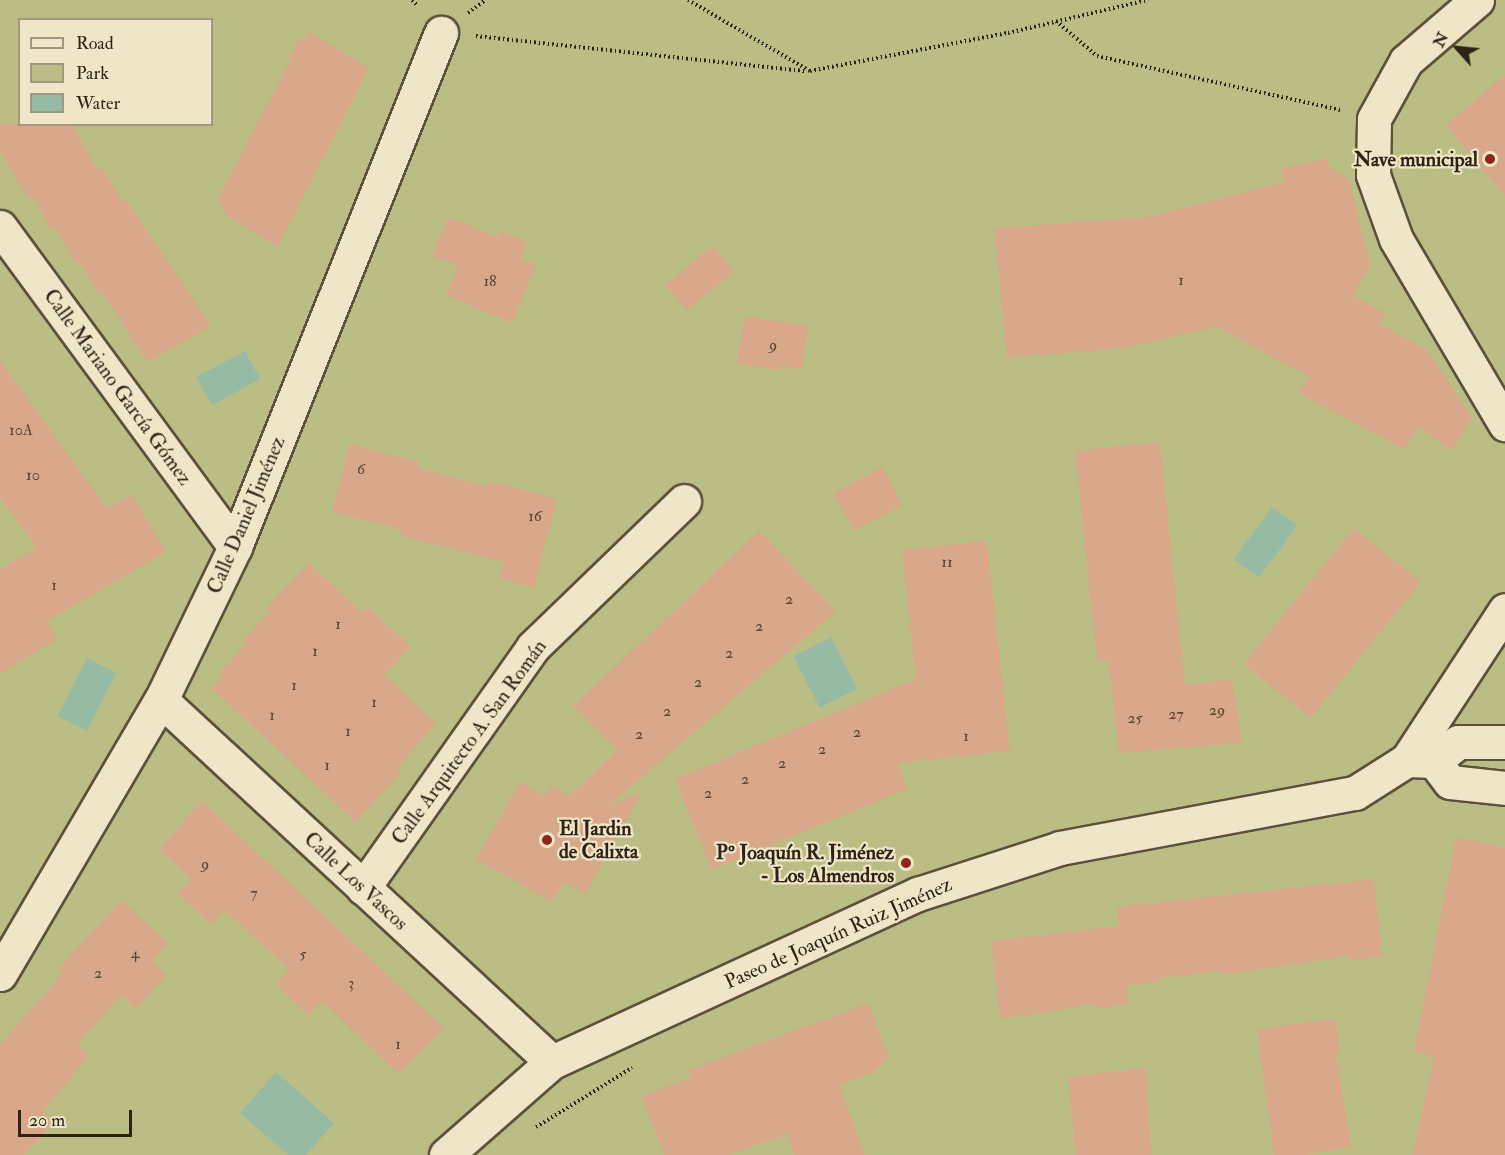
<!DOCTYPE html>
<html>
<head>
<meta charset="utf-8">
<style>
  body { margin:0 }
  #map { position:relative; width:1505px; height:1155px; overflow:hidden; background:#e7d9a9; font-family:"IM FELL Double Pica",serif }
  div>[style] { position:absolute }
  .green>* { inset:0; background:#bbbe84 }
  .water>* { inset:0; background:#97baa5; transform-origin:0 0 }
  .building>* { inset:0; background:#d9a789; transform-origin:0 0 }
  .path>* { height:4px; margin-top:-2px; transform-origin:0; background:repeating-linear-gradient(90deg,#2f2317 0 1.5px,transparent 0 4.5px) }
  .roads { filter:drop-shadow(2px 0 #5d503c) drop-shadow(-2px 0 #5d503c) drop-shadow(0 2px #5d503c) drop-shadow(0 -2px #5d503c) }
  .street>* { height:33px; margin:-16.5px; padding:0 16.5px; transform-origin:16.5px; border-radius:16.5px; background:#efe6c7 }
  .dots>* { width:16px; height:16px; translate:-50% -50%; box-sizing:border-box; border:3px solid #efe6c7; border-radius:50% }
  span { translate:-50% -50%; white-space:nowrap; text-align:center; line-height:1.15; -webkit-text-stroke:4.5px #efe6c7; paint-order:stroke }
  .number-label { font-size:16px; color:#5a4434 }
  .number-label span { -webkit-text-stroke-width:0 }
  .poi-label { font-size:20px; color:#2f2317; font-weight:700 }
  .right { translate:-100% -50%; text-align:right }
  .left { translate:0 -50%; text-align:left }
  .street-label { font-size:20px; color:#2f2317 }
  .legend { position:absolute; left:18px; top:18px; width:195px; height:108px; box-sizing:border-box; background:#efe6c7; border:2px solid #a29881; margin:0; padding:8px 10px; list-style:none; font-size:18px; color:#2f2317 }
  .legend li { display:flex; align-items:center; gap:12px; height:30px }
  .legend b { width:30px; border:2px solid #a29881 }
  .north { position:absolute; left:1427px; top:18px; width:60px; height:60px; -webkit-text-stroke:4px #efe6c7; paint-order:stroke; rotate:297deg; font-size:16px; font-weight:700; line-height:24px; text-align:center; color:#2f2317 }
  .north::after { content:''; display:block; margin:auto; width:21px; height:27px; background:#2f2317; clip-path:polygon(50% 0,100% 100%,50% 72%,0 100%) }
  .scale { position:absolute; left:18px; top:1110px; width:114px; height:27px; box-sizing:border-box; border:3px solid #2f2317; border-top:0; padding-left:8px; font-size:18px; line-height:21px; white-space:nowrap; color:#2f2317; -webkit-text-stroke:4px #efe6c7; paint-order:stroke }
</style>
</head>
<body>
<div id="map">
  <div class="green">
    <i style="clip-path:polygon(evenodd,0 0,1505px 0,1505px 1155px,0 1155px,0 0,20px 20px,212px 20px,212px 124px,20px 124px,20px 20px)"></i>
  </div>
  <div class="water">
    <i style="left:245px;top:351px;width:32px;height:55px;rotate:62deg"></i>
    <i style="left:1272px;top:507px;width:31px;height:65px;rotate:36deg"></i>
    <i style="left:831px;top:637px;width:58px;height:42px;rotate:63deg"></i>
    <i style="left:87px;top:658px;width:33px;height:65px;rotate:27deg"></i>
    <i style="clip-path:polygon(276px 1072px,334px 1123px,306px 1155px,288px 1155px,240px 1113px)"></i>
  </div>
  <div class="building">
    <i style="clip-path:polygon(309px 32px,369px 68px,278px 246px,226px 215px,218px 199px,291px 59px,289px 55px,299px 38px,306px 39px)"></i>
    <i style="clip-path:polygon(1505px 75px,1505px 196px,1446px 125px)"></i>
    <i style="clip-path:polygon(0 124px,72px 124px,97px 169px,103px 169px,122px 201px,127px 201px,211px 326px,147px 362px,104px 294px,100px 296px,80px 261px,76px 264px,57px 228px,52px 231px,33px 196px,28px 199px,0 150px)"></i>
    <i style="clip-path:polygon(1327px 158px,1330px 168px,1349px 180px,1370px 265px,1353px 296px,1385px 313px,1379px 324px,1427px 350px,1472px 418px,1451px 450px,1419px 427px,1404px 449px,1299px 393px,1309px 376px,1216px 327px,1124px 348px,1007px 358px,994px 228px,1149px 217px,1284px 182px,1281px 169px)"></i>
    <i style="clip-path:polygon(449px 217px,498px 237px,501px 231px,527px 242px,520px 259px,536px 265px,512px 323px,446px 295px,458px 266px,432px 256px)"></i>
    <i style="left:713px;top:246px;width:33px;height:61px;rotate:51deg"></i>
    <i style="clip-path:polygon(744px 317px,808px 325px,802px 369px,782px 366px,781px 370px,737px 364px)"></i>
    <i style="clip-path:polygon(0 360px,107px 508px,132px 494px,166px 552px,47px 621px,57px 639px,0 673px,0 569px,37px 548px,0 497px)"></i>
    <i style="clip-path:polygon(1160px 442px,1185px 685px,1232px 679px,1242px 743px,1119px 753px,1108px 660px,1097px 661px,1075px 451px)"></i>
    <i style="clip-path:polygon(350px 444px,420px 462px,418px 468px,488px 487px,489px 481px,557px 499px,534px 588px,499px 578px,504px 562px,401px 536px,402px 530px,332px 512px)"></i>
    <i style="left:882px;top:467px;width:43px;height:55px;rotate:62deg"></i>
    <i style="left:1354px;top:528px;width:86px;height:175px;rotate:39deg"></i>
    <i style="clip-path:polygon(759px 531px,836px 611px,607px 807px,642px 792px,585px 894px,564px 882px,552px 902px,476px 859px,520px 782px,544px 796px,551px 785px,569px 796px,617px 750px,573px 706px)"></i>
    <i style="clip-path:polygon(987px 541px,1010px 751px,897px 763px,907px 789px,712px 869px,675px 779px,916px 679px,902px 550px)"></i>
    <i style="clip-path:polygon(309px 563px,362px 613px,368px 607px,411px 647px,384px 675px,436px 723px,397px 769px,401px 772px,356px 822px,211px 688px,223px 676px,219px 673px,246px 644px,243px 640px,270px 612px,266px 608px)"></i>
    <i style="clip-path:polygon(202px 801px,444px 1028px,399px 1074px,322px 1001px,309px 1016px,276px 984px,289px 969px,224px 910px,211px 924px,177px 893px,191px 879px,159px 849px)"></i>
    <i style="clip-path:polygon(1456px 837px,1505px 848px,1505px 1155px,1413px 1155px,1434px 1056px,1414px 1052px)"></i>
    <i style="clip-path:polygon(1374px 879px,1382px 957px,1349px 960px,1349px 956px,1221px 975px,1221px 971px,1159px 978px,1159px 982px,1126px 985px,1128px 1005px,1095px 1008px,1095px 1004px,1000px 1019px,991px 941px,1119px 926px,1117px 907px)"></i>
    <i style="clip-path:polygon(121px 900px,168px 943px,152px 961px,166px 975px,136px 1009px,121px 995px,78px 1044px,90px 1055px,42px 1112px,52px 1121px,42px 1136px,24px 1155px,0 1155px,0 1045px,63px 973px,59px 968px)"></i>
    <i style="clip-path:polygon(869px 1003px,889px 1058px,873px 1072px,839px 1085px,865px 1155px,794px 1155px,787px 1134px,728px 1155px,664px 1155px,642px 1096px,691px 1078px,688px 1070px)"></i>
    <i style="clip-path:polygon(1336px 1019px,1339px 1052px,1336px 1053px,1351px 1147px,1305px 1155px,1274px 1155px,1257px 1029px)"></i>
    <i style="clip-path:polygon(1146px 1068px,1151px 1155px,1076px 1155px,1068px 1077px)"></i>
  </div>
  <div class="path">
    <i style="left:412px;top:0;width:8px;rotate:45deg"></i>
    <i style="left:688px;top:0;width:141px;rotate:30.2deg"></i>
    <i style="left:810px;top:71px;width:202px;rotate:-10.9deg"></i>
    <i style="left:1008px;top:33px;width:144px;rotate:-13.3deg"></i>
    <i style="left:468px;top:13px;width:21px;rotate:-37deg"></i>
    <i style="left:1056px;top:21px;width:54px;rotate:40.5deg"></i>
    <i style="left:1097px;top:56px;width:250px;rotate:12.5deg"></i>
    <i style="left:476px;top:36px;width:332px;rotate:6.1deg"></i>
    <i style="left:536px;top:1127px;width:113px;rotate:-31.6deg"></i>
  </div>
  <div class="roads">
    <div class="street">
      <i style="left:1477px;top:0;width:94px;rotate:139.3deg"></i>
      <i style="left:1406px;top:61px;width:66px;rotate:118.9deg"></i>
      <i style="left:1374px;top:119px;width:56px;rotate:91deg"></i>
      <i style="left:1373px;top:175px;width:68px;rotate:70.2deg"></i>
      <i style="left:1396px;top:239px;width:215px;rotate:59.5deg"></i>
      <i style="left:0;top:227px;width:397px;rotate:53.7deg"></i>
      <i style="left:161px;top:700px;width:533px;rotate:42.79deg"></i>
      <i style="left:1407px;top:760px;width:27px;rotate:2deg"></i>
      <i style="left:1434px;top:761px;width:31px;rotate:-38deg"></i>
      <i style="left:1458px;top:742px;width:47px"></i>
      <i style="left:1434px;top:761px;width:26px;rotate:53deg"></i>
      <i style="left:1450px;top:782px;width:55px;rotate:6.2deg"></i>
      <i style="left:363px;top:888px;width:295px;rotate:-54.8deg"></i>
      <i style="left:533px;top:647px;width:210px;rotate:-44deg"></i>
      <i style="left:0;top:974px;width:318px;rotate:-59.6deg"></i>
      <i style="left:161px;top:700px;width:170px;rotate:-64.2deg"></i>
      <i style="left:235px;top:547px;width:554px;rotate:-68.16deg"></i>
      <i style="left:446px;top:1155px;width:141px;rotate:-41.3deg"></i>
      <i style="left:552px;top:1062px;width:403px;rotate:-24.7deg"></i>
      <i style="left:918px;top:894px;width:149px;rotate:-17.9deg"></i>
      <i style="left:1060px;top:848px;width:300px;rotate:-10.6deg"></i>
      <i style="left:1355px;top:793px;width:62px;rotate:-32.4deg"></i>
      <i style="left:1407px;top:760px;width:179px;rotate:-56.8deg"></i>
    </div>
  </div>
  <div class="dots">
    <i style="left:1490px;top:159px;background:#8f2418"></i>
    <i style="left:547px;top:840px;background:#8f2418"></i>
    <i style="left:906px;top:863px;background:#8f2418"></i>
  </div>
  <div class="number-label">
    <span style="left:1181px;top:280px">1</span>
    <span style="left:490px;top:281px">18</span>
    <span style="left:773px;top:345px">9</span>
    <span style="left:21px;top:430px">10A</span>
    <span style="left:361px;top:469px">6</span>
    <span style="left:33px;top:475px">10</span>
    <span style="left:535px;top:516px">16</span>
    <span style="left:947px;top:562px">11</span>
    <span style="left:54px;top:585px">1</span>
    <span style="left:789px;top:599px">2</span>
    <span style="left:338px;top:624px">1</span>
    <span style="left:759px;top:626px">2</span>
    <span style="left:315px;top:651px">1</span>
    <span style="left:729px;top:653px">2</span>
    <span style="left:698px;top:682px">2</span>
    <span style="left:294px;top:685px">1</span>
    <span style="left:374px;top:702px">1</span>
    <span style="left:1217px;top:710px">29</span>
    <span style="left:667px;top:711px">2</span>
    <span style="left:1176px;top:714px">27</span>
    <span style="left:272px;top:715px">1</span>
    <span style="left:1135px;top:718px">25</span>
    <span style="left:348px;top:731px">1</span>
    <span style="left:857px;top:732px">2</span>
    <span style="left:639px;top:734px">2</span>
    <span style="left:966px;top:736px">1</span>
    <span style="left:822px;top:749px">2</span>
    <span style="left:782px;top:763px">2</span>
    <span style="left:327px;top:765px">1</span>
    <span style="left:745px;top:779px">2</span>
    <span style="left:708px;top:793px">2</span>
    <span style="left:205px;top:864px">9</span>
    <span style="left:254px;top:893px">7</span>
    <span style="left:135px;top:953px">4</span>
    <span style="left:303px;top:954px">5</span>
    <span style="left:98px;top:973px">2</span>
    <span style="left:351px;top:983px">3</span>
    <span style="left:398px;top:1044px">1</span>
  </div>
  <div class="poi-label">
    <span class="right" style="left:1478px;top:159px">Nave municipal</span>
    <span class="left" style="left:559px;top:840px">El Jardin<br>de Calixta</span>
    <span class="right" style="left:894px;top:864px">Pº Joaquín R. Jiménez<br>- Los Almendros</span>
  </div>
  <div class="street-label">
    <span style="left:118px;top:387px;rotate:54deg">Calle Mariano García Gómez</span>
    <span style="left:246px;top:515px;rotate:-67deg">Calle Daniel Jiménez</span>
    <span style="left:469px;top:742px;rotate:-54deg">Calle Arquitecto A. San Román</span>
    <span style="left:356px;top:881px;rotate:43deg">Calle Los Vascos</span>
    <span style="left:838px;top:933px;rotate:-24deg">Paseo de Joaquín Ruiz Jiménez</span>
  </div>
  <ul class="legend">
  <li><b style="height:8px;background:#efe6c7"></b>Road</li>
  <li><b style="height:16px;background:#bbbe84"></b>Park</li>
  <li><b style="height:16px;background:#97baa5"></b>Water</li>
  </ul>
  <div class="north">N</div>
  <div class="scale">20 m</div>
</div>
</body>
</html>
